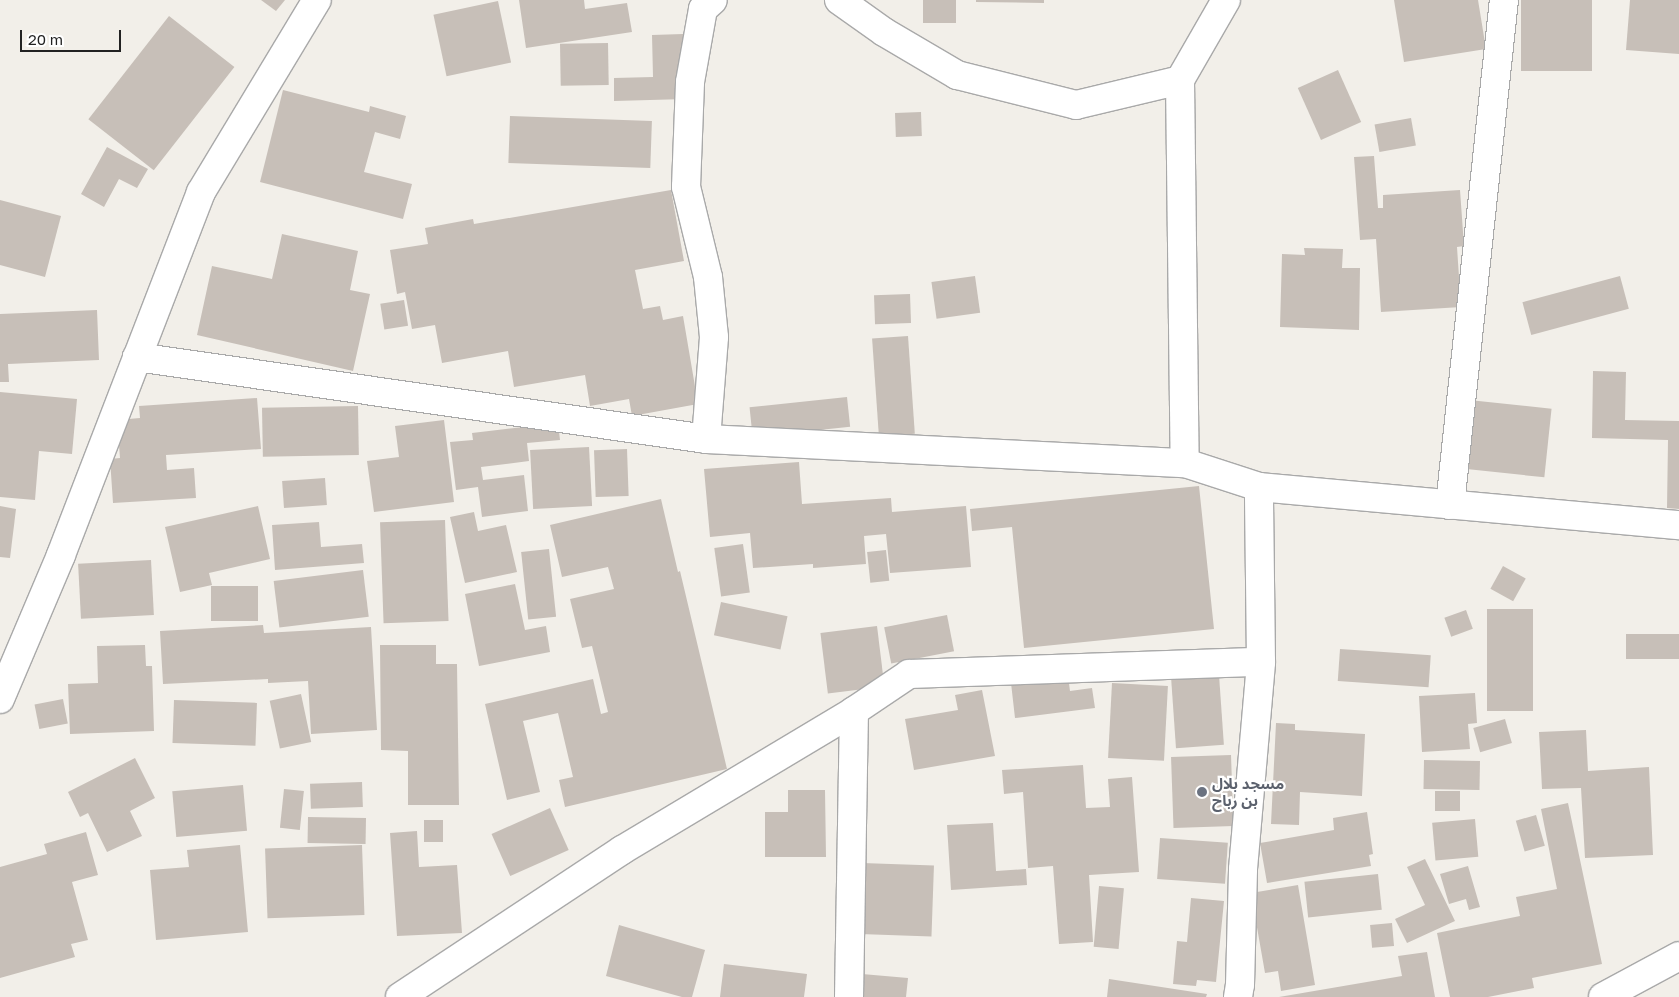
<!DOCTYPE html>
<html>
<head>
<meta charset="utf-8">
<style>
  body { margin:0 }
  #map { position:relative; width:1679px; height:997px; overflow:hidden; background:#f2efe9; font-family:"Golos Text","Noto Sans Arabic",sans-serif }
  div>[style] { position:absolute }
  .building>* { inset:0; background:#c7bfb8; transform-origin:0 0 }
  .roads { filter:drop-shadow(1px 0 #a9a9a9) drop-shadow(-1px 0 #a9a9a9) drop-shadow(0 1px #a9a9a9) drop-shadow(0 -1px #a9a9a9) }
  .minor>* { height:28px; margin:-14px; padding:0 14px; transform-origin:14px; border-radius:14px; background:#fff }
  .dots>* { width:14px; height:14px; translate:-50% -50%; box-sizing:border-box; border:2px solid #fff; border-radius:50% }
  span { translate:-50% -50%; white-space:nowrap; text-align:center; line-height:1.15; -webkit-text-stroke:4.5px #fff; paint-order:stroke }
  .worship-label { font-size:15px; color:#5b616d; font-weight:700 }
  .left { translate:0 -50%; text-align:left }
  .scale { position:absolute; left:20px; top:30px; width:101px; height:22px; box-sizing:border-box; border:2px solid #222; border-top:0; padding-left:6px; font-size:15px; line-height:18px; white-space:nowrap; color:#222; -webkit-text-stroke:4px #fff; paint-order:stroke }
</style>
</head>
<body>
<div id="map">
  <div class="building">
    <i style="clip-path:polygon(261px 0,285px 0,276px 11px)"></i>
    <i style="clip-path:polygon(519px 0,584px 0,585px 9px,627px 3px,632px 32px,526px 48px)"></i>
    <i style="left:923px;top:0;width:33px;height:23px"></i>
    <i style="clip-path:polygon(976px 0,1044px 0,1044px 3px,976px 2px)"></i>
    <i style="clip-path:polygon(1394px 0,1478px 0,1486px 49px,1404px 62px)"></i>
    <i style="left:1521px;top:0;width:71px;height:71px"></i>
    <i style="clip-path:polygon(1630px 0,1679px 0,1679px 54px,1626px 50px)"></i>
    <i style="left:498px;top:1px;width:63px;height:66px;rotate:78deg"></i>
    <i style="left:169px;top:16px;width:83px;height:131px;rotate:38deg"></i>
    <i style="clip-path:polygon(683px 34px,686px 99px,614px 101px,614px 78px,653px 77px,652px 35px)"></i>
    <i style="left:608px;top:43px;width:42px;height:48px;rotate:89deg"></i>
    <i style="left:1338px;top:70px;width:57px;height:44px;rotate:66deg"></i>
    <i style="clip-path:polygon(283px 90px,369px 112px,370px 106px,406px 116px,400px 139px,375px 132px,364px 172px,412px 184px,403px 219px,260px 182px)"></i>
    <i style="left:921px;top:112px;width:24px;height:26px;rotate:88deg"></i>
    <i style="left:510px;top:116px;width:142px;height:47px;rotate:2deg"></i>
    <i style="left:1411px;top:118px;width:28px;height:37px;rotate:80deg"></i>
    <i style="clip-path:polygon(107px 147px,148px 169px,137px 188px,119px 179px,104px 207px,81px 194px)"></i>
    <i style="clip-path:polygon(1374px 156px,1378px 208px,1383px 208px,1383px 195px,1460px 190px,1464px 246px,1457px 247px,1461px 307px,1381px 312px,1376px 239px,1360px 240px,1354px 157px)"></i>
    <i style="clip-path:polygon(671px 190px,684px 261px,635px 270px,643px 309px,660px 306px,663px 320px,683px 316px,698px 404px,632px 416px,629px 399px,590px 406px,585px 375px,514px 387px,508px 351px,442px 363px,435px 325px,412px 329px,405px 292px,397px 294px,390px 250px,428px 244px,425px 228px,473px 219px,474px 224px)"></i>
    <i style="clip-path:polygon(0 200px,61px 216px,45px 277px,0 265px)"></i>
    <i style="clip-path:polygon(282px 234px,358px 251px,350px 290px,370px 294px,353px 371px,197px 335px,212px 266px,272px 279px)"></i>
    <i style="clip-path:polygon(1304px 248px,1343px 249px,1342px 268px,1360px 268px,1359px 330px,1280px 327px,1282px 254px,1305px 255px)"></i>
    <i style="left:975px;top:276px;width:37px;height:44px;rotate:82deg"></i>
    <i style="left:1620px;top:276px;width:34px;height:101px;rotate:75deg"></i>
    <i style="left:910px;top:294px;width:29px;height:36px;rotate:88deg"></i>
    <i style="left:404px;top:300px;width:26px;height:24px;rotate:81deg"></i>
    <i style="clip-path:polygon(97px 310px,99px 360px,8px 364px,9px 382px,0 382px,0 314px)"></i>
    <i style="left:908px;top:336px;width:98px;height:36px;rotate:86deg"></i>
    <i style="clip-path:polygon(1593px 371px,1626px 372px,1625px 420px,1679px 421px,1679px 509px,1667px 508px,1668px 440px,1592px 438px)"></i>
    <i style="clip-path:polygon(0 392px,77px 399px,72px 454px,39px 451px,35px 500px,0 497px)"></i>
    <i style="left:847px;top:397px;width:30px;height:98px;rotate:84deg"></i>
    <i style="clip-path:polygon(257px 398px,261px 449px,166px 455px,167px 470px,194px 468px,196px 498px,113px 503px,110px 459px,120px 458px,117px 420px,140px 418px,139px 406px)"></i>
    <i style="left:1469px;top:400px;width:83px;height:69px;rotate:6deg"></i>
    <i style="left:358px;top:406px;width:49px;height:96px;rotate:89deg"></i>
    <i style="clip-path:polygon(444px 420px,454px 502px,374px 512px,367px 461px,399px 457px,395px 426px)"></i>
    <i style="clip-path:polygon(558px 423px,560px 440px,527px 443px,529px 461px,481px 467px,483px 480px,524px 475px,528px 511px,482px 517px,478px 487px,456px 490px,450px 442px,473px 440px,472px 433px)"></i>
    <i style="left:589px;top:447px;width:59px;height:59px;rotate:87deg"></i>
    <i style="left:627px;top:449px;width:47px;height:33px;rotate:88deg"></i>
    <i style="clip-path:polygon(799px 462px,802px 504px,891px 498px,892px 512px,966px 506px,971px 567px,890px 573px,886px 534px,864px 536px,866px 564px,813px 568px,813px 564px,753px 568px,750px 533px,710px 537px,704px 469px)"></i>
    <i style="left:325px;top:478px;width:27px;height:43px;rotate:86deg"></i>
    <i style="clip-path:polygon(1199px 486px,1214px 629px,1024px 648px,1012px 527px,972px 531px,970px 509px)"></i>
    <i style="clip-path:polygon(661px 499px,678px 572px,680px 571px,727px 769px,565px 807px,559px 780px,573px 777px,558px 713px,523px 721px,540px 792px,507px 800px,485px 704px,593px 679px,601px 714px,608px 712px,592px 646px,582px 648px,570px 599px,614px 589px,608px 567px,562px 577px,550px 525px)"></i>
    <i style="clip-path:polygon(0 506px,16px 509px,10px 558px,0 557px)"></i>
    <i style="clip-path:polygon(258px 506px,270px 559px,209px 573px,212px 585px,180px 592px,165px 527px)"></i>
    <i style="clip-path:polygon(474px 512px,478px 531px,506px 525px,517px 572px,465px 583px,450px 517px)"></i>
    <i style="left:445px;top:520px;width:101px;height:65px;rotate:88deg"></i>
    <i style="clip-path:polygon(319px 522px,321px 547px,362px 544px,364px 563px,275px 570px,272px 525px)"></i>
    <i style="left:743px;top:544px;width:49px;height:29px;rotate:82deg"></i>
    <i style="left:549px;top:549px;width:68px;height:28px;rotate:84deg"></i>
    <i style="left:886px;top:550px;width:31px;height:19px;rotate:84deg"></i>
    <i style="left:151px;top:560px;width:55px;height:73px;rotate:87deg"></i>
    <i style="left:1503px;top:566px;width:26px;height:26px;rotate:29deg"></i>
    <i style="left:363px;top:570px;width:47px;height:90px;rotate:83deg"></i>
    <i style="clip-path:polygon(515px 584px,525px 630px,546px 626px,550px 652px,479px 666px,465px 594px)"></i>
    <i style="left:211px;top:586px;width:47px;height:35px"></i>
    <i style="left:721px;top:602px;width:68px;height:34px;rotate:12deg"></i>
    <i style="left:1487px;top:609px;width:46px;height:102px"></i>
    <i style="left:1466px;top:610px;width:20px;height:23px;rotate:70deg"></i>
    <i style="left:947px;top:615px;width:37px;height:64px;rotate:79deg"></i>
    <i style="clip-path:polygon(263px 625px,264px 633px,371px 627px,377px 730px,311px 734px,308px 681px,268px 683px,268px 679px,163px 684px,160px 631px)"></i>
    <i style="left:877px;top:626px;width:61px;height:57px;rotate:83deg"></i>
    <i style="left:1626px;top:634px;width:53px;height:25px"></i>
    <i style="clip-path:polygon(145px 645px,146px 666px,152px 666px,154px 731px,70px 734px,68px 684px,98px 683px,97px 646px)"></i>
    <i style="clip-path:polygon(380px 645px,436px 645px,436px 664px,457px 664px,459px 805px,408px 805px,408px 751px,381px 750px)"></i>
    <i style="left:1340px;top:649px;width:91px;height:32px;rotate:4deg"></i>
    <i style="left:1219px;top:675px;width:70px;height:48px;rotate:86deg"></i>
    <i style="clip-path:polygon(1068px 676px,1070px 691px,1092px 688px,1095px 708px,1015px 718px,1011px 683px)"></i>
    <i style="left:1112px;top:683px;width:56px;height:75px;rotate:3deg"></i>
    <i style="clip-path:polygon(982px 690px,995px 756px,914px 770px,905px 719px,958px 710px,955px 695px)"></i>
    <i style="clip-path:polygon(1475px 693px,1477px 723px,1468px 724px,1470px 749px,1422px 752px,1419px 696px)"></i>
    <i style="left:301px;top:694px;width:49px;height:32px;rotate:78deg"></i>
    <i style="left:63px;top:699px;width:25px;height:29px;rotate:79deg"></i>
    <i style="left:174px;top:700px;width:83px;height:43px;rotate:2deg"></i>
    <i style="left:1505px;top:719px;width:25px;height:33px;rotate:74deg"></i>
    <i style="clip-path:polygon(1276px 723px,1295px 724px,1295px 730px,1365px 734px,1362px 796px,1300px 792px,1299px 825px,1271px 824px)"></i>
    <i style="clip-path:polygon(1586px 730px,1588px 771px,1649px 767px,1653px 855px,1585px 858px,1581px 788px,1542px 789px,1539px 732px)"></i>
    <i style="left:1231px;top:755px;width:71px;height:60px;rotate:88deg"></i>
    <i style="clip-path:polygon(135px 758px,155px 798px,130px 811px,142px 836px,107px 852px,88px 813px,80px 817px,68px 792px)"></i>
    <i style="left:1424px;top:760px;width:56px;height:29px;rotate:1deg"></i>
    <i style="clip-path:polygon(1083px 765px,1086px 808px,1110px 807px,1108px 779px,1132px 777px,1139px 872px,1089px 875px,1093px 942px,1059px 944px,1053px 866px,1028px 868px,1023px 792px,1004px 794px,1002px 770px)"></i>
    <i style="left:362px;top:782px;width:25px;height:52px;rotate:88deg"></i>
    <i style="left:243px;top:785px;width:46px;height:71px;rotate:85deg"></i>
    <i style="left:284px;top:789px;width:20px;height:39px;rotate:6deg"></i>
    <i style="clip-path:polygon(788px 790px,825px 790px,826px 857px,765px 857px,765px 812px,788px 812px)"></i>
    <i style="left:1435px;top:791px;width:25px;height:20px"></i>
    <i style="clip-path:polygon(1568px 803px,1602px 964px,1532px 978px,1534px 988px,1488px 997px,1450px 997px,1437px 933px,1520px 916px,1516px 897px,1557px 889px,1541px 809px)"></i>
    <i style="left:550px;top:808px;width:46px;height:64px;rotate:66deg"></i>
    <i style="clip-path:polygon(1367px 812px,1373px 854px,1369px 855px,1371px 866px,1267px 883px,1260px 843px,1334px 830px,1333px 818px)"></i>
    <i style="left:1536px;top:815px;width:32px;height:21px;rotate:74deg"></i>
    <i style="left:308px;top:817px;width:58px;height:26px;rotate:1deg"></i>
    <i style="left:1475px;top:819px;width:38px;height:43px;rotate:85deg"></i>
    <i style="left:424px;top:820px;width:19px;height:22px"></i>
    <i style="clip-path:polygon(993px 823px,996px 871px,1026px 869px,1027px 885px,951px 890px,947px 825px)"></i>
    <i style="clip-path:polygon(417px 831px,419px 867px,457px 865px,462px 933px,397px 936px,390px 833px)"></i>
    <i style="clip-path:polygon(86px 832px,98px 875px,72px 882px,88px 940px,71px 944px,75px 957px,0 978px,0 867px,47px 854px,44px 844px)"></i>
    <i style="left:1160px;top:838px;width:68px;height:41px;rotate:4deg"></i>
    <i style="clip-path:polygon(240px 845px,248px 932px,156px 940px,150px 870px,189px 867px,187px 850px)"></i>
    <i style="left:362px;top:845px;width:70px;height:97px;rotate:88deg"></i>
    <i style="clip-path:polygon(1425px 859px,1455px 921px,1407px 943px,1395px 919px,1425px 905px,1407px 867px)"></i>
    <i style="left:862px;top:863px;width:72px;height:71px;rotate:2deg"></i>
    <i style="clip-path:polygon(1468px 866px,1480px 907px,1469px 910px,1466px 899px,1449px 904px,1440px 874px)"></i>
    <i style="left:1378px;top:874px;width:36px;height:74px;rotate:84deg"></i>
    <i style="clip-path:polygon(1298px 885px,1315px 985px,1281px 991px,1278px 971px,1265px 973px,1251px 893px)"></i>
    <i style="left:1099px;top:886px;width:25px;height:61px;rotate:5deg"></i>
    <i style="clip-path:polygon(1191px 898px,1224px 901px,1216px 982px,1197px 980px,1196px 986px,1173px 984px,1177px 941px,1187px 942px)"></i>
    <i style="left:1392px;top:923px;width:23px;height:22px;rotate:85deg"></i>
    <i style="clip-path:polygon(619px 925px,705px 950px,692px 997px,682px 997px,606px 976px)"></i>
    <i style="clip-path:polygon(1427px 952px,1435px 997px,1279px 997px,1402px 976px,1398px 956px)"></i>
    <i style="clip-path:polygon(724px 964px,807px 974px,804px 997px,720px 997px)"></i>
    <i style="clip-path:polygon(862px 974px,908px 978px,906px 997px,860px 997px)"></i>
    <i style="clip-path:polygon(1109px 979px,1207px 994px,1206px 997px,1107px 997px)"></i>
  </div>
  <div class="roads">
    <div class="minor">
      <i style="left:839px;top:0;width:55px;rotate:35.4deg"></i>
      <i style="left:884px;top:32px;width:85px;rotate:30.5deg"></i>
      <i style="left:957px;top:75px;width:123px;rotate:14.1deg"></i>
      <i style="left:1076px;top:105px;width:107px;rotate:-13.5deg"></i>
      <i style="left:1180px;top:80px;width:92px;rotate:-60.1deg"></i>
      <i style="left:1180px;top:80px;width:383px;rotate:89.3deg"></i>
      <i style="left:137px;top:357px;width:575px;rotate:8.2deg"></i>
      <i style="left:706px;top:439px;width:480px;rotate:2.9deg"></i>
      <i style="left:1185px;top:463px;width:78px;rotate:18deg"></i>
      <i style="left:706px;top:439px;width:102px;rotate:-85.5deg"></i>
      <i style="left:714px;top:337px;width:60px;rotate:-95.7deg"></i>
      <i style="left:708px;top:277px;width:93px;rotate:-103.7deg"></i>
      <i style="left:686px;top:187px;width:105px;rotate:-87.8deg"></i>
      <i style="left:690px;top:82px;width:74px;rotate:-79.9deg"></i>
      <i style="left:703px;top:9px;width:13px;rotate:-42deg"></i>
      <i style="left:1450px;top:505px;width:508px;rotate:-83.9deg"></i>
      <i style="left:0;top:699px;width:156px;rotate:-67deg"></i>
      <i style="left:61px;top:555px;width:389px;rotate:-68.9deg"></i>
      <i style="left:201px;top:192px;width:224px;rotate:-58.9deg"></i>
      <i style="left:400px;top:997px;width:266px;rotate:-33.5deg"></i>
      <i style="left:622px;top:850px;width:270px;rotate:-30.9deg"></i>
      <i style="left:854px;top:711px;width:66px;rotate:-33.9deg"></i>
      <i style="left:909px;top:674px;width:352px;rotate:-2deg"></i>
      <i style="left:849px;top:997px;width:286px;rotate:-89deg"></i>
      <i style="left:1238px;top:997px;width:12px;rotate:-81deg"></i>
      <i style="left:1240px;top:985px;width:116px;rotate:-88.5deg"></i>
      <i style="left:1243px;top:869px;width:208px;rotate:-85deg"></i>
      <i style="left:1261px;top:662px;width:175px;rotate:-90.7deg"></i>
      <i style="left:1259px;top:487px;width:422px;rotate:5.2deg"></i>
      <i style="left:1603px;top:997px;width:86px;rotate:-28.3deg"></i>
    </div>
  </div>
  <div class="dots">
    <i style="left:1202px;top:792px;background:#6b7280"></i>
  </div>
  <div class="worship-label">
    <span class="left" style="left:1212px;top:792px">مسجد بلال<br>بن رباح</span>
  </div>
  <div class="scale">20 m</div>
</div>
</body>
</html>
